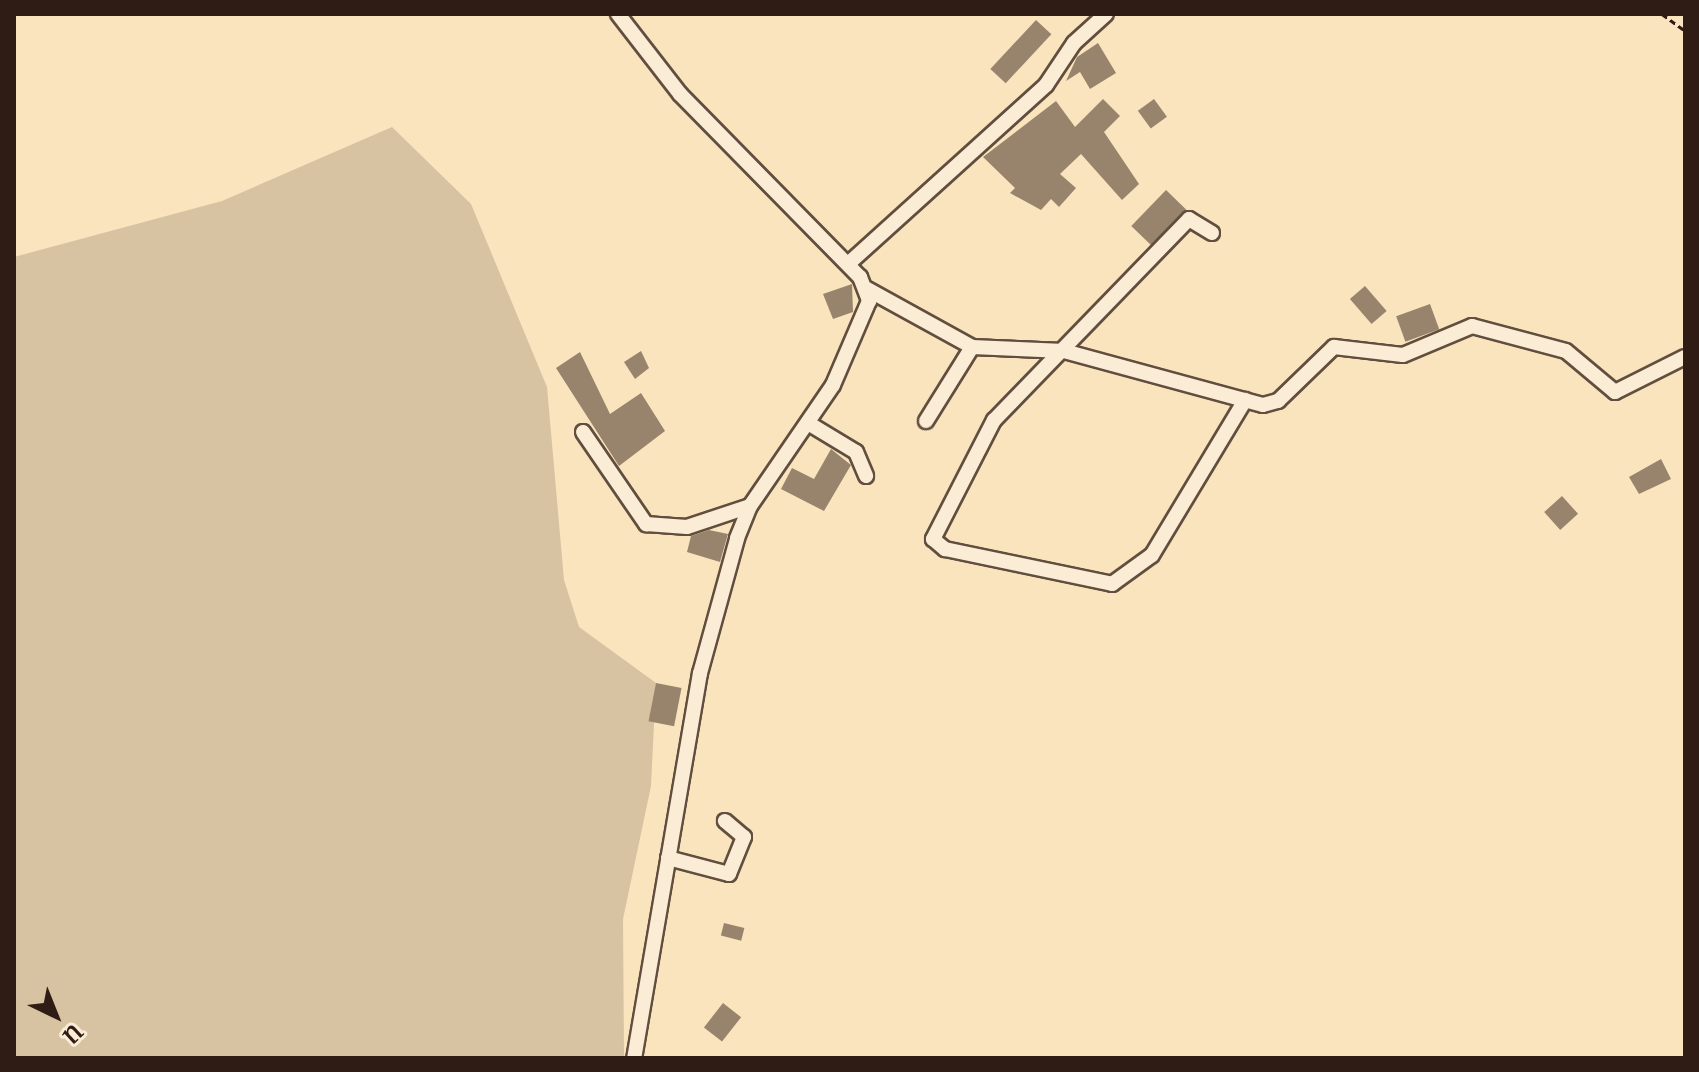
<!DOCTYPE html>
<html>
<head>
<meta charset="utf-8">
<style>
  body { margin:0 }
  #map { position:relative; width:1699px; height:1072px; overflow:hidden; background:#f9e4be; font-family:"IM FELL French Canon",serif }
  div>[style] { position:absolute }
  .green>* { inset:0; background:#d7c2a1 }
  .building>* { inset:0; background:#98846c; transform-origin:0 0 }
  .path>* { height:3px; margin-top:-1.5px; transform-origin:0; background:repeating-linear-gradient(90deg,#2f1c14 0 6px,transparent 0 10px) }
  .roads { filter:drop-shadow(2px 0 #624e3e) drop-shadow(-2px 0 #624e3e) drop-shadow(0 2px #624e3e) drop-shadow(0 -2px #624e3e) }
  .minor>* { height:14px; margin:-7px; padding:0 7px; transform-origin:7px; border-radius:7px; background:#fbedd5 }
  span { translate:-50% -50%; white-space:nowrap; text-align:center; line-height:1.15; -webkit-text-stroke:8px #fbedd5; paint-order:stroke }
  .frame { position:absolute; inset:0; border:16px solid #2f1c14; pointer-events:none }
  .north { position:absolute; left:16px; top:976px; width:80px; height:80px; -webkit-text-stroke:6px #fbedd5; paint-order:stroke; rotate:137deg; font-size:22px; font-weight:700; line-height:32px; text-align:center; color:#2f1c14 }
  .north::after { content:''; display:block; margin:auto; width:28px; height:36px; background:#2f1c14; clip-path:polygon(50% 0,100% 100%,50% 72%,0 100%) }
</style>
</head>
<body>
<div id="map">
  <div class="green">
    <i style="clip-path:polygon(392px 127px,471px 204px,547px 387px,564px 580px,579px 627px,656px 683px,651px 786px,623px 919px,624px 1058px,14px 1058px,14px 257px,222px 201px)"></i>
  </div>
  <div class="building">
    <i style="left:1036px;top:20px;width:21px;height:67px;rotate:43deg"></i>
    <i style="clip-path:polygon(1098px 43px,1116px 73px,1090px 89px,1080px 72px,1066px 81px,1077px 57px)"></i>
    <i style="clip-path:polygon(1103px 99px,1120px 116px,1104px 132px,1139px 184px,1122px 200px,1081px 154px,1060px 174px,1076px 188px,1059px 207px,1051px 199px,1041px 210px,1010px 193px,1015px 188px,983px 157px,1056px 101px,1075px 127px)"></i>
    <i style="left:1154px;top:99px;width:22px;height:20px;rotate:54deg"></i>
    <i style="left:1166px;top:190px;width:28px;height:50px;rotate:44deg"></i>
    <i style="clip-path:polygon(852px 284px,853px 312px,833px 319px,823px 294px)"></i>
    <i style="left:1365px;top:286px;width:33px;height:20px;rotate:49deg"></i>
    <i style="left:1430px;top:304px;width:27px;height:36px;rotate:70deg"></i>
    <i style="clip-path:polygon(641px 351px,649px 368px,635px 379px,624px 362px)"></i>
    <i style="clip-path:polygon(580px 352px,610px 414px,641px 393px,665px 431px,619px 466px,556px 368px)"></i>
    <i style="clip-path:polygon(831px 449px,851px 465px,824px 511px,781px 489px,792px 468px,814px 479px)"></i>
    <i style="clip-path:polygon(1661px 459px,1671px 479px,1639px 494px,1629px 477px)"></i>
    <i style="left:1562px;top:496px;width:24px;height:24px;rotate:48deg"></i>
    <i style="clip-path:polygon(709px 530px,728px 534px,720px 562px,687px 552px,691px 536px)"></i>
    <i style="left:656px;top:683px;width:26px;height:39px;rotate:11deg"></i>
    <i style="left:724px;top:923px;width:21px;height:13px;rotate:14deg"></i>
    <i style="left:723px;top:1003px;width:23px;height:31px;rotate:38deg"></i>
  </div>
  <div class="path">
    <i style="left:1662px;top:14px;width:29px;rotate:36deg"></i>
  </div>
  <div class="roads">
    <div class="minor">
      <i style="left:618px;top:14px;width:101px;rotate:52.2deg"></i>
      <i style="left:680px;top:94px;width:257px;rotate:45.5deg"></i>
      <i style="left:860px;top:277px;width:26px;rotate:69deg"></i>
      <i style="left:869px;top:301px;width:91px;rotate:113.2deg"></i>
      <i style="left:833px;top:385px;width:147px;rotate:124.4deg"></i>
      <i style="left:750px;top:506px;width:35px;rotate:112deg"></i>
      <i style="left:737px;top:539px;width:139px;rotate:105.4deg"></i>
      <i style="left:700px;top:673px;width:391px;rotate:99.7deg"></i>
      <i style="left:1212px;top:233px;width:27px;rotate:-149deg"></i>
      <i style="left:1189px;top:219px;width:280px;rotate:134.1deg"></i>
      <i style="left:994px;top:420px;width:134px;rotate:117.1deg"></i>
      <i style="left:933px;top:539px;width:16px;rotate:40deg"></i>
      <i style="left:945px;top:549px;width:171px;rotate:11.8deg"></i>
      <i style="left:1112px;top:584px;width:49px;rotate:-35.9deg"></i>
      <i style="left:1152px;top:555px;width:181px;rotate:-59deg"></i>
      <i style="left:848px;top:264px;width:267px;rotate:-42.1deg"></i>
      <i style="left:1046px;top:85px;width:50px;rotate:-56.3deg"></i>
      <i style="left:1074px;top:43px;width:43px;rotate:-42.2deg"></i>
      <i style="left:867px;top:289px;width:120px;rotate:28.9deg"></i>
      <i style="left:972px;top:347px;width:92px;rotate:2.5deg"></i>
      <i style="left:1064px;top:351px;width:206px;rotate:15.2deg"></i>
      <i style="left:1263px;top:405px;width:16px;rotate:-15deg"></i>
      <i style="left:1278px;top:401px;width:78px;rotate:-44deg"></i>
      <i style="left:1334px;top:347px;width:69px;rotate:6.6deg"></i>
      <i style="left:1403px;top:355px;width:75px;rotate:-22.8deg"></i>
      <i style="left:1472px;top:326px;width:97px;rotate:14.9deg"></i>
      <i style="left:1566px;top:351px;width:64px;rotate:39.9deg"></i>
      <i style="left:1615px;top:392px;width:78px;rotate:-26.6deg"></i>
      <i style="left:926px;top:421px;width:87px;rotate:-58.1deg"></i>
      <i style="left:808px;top:423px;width:56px;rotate:31.1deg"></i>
      <i style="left:856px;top:452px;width:26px;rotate:67deg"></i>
      <i style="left:583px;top:432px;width:112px;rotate:55.6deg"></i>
      <i style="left:646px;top:524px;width:41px;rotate:4.2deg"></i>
      <i style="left:687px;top:527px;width:66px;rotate:-18.4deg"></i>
      <i style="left:668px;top:858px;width:63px;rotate:14.7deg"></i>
      <i style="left:729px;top:874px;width:40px;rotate:-68deg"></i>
      <i style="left:744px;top:837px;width:25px;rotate:-140deg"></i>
    </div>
  </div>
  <div class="frame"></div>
  <div class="north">U</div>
</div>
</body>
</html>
